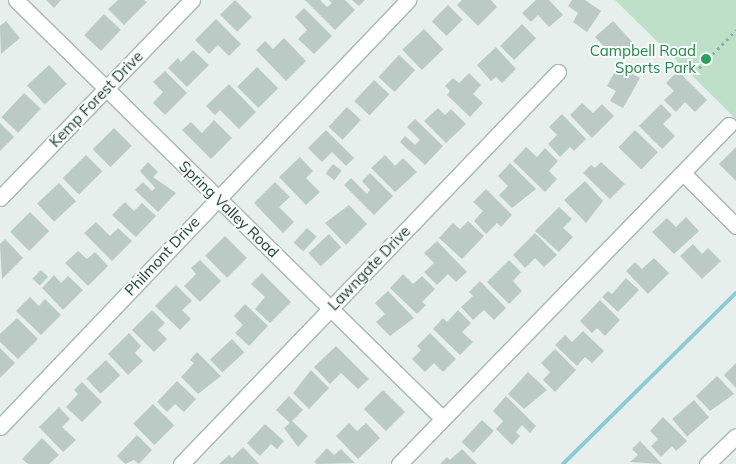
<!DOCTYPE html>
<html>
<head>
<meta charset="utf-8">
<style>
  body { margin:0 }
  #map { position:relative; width:736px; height:464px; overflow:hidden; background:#e6efeb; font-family:Mulish,sans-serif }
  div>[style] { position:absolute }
  .green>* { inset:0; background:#bfe0c8 }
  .stream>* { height:4px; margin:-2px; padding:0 2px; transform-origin:2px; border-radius:2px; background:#8ec9d4 }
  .building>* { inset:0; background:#bbcac4; transform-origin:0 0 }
  .path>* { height:2.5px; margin-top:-1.25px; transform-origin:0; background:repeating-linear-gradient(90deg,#86b3a5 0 2.5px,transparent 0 6.5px) }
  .roads { filter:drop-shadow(1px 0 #a8b8b2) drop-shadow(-1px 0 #a8b8b2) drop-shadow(0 1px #a8b8b2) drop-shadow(0 -1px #a8b8b2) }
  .minor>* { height:15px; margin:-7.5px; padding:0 7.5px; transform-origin:7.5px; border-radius:7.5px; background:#fff }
  .dots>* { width:14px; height:14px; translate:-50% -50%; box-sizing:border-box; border:2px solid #f7fbf9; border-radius:50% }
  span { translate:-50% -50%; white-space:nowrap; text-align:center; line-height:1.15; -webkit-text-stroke:4px #f7fbf9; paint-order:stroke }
  .leisure-label { font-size:15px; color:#27864d }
  .right { translate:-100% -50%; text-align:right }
  .street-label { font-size:15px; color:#24423a }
</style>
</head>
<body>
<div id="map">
  <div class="green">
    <i style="clip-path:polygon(615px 0,736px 0,736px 119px)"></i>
  </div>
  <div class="stream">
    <i style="left:563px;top:464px;width:243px;rotate:-44.7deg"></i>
  </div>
  <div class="building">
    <i style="clip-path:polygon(46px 0,61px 0,54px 8px)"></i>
    <i style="clip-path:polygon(118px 0,144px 0,147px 2px,124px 25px,108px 9px)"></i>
    <i style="left:235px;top:0;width:24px;height:21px;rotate:45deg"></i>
    <i style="clip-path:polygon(305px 0,320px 0,327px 7px,332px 3px,329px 0,345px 0,355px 10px,335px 30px)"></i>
    <i style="clip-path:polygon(352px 0,365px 0,359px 6px)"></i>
    <i style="clip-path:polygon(462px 0,491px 0,497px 7px,478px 26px,457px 5px)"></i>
    <i style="clip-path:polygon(536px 0,549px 0,563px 15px,549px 27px,538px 15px,531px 22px,522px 13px)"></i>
    <i style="clip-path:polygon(572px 0,585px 0,601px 11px,587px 32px,573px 22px,578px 13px,568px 6px)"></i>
    <i style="left:448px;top:5px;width:21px;height:23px;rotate:45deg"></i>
    <i style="clip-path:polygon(304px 8px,332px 36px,314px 54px,298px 39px,307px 30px,295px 17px)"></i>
    <i style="left:104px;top:14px;width:23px;height:29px;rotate:43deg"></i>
    <i style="clip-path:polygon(216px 19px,241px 44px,229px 56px,218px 45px,209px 54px,195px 40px)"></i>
    <i style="clip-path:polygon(6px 21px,20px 38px,1px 54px,0 26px)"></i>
    <i style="clip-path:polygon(613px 21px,637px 47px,626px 56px,617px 46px,610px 53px,595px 37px)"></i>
    <i style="left:522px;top:24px;width:20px;height:31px;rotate:45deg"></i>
    <i style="left:424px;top:29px;width:28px;height:30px;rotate:46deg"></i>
    <i style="clip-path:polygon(284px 38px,306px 61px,286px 81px,256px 50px,265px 41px,273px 49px)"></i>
    <i style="clip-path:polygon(496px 47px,516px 69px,502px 83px,496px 77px,491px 81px,477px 65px)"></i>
    <i style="clip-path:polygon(193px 50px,209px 65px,187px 87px,168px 68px,178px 58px,181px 62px)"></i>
    <i style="left:399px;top:55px;width:22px;height:30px;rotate:43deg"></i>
    <i style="left:49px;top:65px;width:26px;height:30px;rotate:47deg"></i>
    <i style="clip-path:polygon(618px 66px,640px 78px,623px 108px,610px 101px,616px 91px,607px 86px)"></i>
    <i style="left:257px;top:67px;width:30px;height:28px;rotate:45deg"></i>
    <i style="clip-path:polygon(165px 71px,187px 93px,165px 115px,153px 103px,163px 92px,153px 82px)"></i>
    <i style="clip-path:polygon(678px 71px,707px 100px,695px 112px,685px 102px,676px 112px,664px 100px,674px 91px,666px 83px)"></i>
    <i style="clip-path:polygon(469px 73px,481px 85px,473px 94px,483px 103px,470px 117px,447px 95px,450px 91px,445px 86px,453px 78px,459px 83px)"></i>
    <i style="left:374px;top:80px;width:21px;height:29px;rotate:43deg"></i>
    <i style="clip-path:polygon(229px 84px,256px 112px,239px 129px,220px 110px,215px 115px,206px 106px)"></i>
    <i style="left:24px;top:93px;width:23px;height:33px;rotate:43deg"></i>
    <i style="clip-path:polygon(582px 103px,593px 113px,602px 104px,614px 116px,592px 138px,570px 115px)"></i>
    <i style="clip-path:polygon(661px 104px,672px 115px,663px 124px,675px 136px,662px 149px,639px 126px)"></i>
    <i style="left:347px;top:107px;width:19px;height:27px;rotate:43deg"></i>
    <i style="clip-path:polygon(438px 108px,445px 115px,451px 109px,466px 124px,446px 143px,424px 121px)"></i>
    <i style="clip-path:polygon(562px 114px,586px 139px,574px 151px,570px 147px,560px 157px,548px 144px,557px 135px,549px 127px)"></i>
    <i style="clip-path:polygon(415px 119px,443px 146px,425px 165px,400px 142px,405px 136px,415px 145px,420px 140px,407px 127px)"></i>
    <i style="clip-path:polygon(214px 120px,232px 138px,211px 159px,182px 130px,191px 122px,202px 133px)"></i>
    <i style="clip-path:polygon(0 123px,14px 137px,0 151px)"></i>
    <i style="left:114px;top:128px;width:25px;height:30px;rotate:45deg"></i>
    <i style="clip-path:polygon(326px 130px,354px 158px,346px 166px,332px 152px,322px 162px,308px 148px)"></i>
    <i style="left:635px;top:130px;width:32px;height:24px;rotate:44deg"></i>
    <i style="clip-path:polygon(526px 147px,537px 157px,545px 148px,558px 161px,549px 171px,557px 179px,545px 192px,513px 161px)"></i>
    <i style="clip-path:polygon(736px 147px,736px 181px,719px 164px)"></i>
    <i style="left:86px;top:155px;width:23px;height:33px;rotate:45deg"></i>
    <i style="clip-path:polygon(385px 155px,395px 166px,403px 158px,417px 172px,395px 192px,371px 168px)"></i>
    <i style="clip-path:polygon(300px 157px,313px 171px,306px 178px,320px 192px,306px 205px,279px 177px)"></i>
    <i style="clip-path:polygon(148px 162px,158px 172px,153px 177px,176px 193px,158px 212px,135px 190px,143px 182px,152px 191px,155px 188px,140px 171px)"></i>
    <i style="clip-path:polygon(601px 162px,625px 184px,610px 199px,583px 173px,591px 165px,595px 168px)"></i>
    <i style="clip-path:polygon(510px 163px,536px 189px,512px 208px,499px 195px,508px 186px,498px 176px)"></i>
    <i style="left:333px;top:164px;width:11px;height:12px;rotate:38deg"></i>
    <i style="clip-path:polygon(370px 173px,393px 196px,374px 215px,344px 185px,351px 178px,367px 194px,370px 190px,362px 181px)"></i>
    <i style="clip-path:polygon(585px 181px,603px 201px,586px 223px,564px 200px)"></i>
    <i style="clip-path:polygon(275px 182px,290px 197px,279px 207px,294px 222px,283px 233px,254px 203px)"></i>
    <i style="left:59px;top:183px;width:25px;height:30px;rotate:47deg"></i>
    <i style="clip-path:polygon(486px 189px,512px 215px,501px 227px,497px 223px,486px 234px,474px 221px,483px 211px,473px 202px)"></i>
    <i style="clip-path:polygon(125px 202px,134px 211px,142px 203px,156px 216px,136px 237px,112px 215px)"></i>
    <i style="clip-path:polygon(349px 205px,367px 224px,346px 245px,325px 223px)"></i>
    <i style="clip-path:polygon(559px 207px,572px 219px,563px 228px,573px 237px,559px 252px,535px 231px)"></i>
    <i style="left:30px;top:212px;width:27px;height:28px;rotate:45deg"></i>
    <i style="clip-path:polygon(686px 217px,699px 231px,674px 254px,652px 232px,667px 218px,676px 227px)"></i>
    <i style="clip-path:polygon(468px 221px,484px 236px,462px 259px,439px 238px,453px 223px,460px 229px)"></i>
    <i style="clip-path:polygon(96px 222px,110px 236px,118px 228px,132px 241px,112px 261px,84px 233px)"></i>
    <i style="left:307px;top:228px;width:13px;height:20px;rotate:42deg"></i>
    <i style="clip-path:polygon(535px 233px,557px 255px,544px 267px,535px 258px,525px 268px,513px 255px)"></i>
    <i style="left:329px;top:234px;width:18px;height:28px;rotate:47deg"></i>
    <i style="left:225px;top:236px;width:31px;height:28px;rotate:45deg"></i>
    <i style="clip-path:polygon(5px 239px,23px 258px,2px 279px,0 244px)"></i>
    <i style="clip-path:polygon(437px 241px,467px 272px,456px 282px,448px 274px,437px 285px,424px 272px,434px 263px,424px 253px)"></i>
    <i style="clip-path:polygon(693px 244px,702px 254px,708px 248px,721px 261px,702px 279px,680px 256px)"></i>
    <i style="clip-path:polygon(78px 251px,87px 259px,95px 252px,108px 266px,88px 286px,65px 263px)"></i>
    <i style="clip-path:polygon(654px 258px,669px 273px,648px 294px,626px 271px,635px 262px,642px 269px)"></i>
    <i style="clip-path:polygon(200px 260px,221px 281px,200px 302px,184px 286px,196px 274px,191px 268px)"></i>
    <i style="clip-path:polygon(509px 260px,521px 272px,513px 281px,522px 291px,509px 304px,487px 282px)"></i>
    <i style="left:41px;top:270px;width:10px;height:12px;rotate:45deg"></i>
    <i style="clip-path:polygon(262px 273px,291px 302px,270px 323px,255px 309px,265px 297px,251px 284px)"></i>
    <i style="clip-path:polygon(403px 274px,413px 284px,422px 276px,435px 289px,422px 302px,426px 305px,417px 314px,390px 288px)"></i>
    <i style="clip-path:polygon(54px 275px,61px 283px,68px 276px,83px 290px,63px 310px,42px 288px)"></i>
    <i style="clip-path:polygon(626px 278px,639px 290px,618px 312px,602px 297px,608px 291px,612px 294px)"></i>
    <i style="clip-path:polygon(480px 281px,506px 308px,494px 320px,484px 310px,473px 320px,461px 307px,473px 296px,469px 292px)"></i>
    <i style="clip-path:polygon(176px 285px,192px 301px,182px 310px,191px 319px,180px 330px,155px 306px)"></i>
    <i style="clip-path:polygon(388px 291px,414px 318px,390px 336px,376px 322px,385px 314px,375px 303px)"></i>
    <i style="clip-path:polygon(30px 297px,39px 306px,45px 299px,61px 315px,41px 335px,16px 311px)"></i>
    <i style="clip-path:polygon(600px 300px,620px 320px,605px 336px,597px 328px,592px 333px,580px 321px)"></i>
    <i style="clip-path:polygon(245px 304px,268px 326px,249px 346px,235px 333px,243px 325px,234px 316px)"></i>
    <i style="clip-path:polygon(152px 310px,165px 323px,158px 330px,167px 339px,154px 352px,132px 330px)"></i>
    <i style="clip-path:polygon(458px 310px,471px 323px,462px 332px,473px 342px,460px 355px,433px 329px,443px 318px,447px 322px)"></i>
    <i style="clip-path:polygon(17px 318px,38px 339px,18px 359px,0 342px,0 334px)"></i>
    <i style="clip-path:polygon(583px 331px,604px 351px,592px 363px,585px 357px,577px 366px,555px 345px,565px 335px,572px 342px)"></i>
    <i style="clip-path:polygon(129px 333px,141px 346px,135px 353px,143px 361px,128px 375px,108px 354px)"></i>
    <i style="clip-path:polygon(430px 333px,456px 359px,443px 372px,434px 363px,425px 372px,412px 359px,421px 350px,417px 346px)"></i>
    <i style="left:232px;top:339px;width:18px;height:30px;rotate:47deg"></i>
    <i style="clip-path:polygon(336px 346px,369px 379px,358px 389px,341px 373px,330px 384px,314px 367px)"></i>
    <i style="clip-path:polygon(0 348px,15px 363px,0 378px)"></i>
    <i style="clip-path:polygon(555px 349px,576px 370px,555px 392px,543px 380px,550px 372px,541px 363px)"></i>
    <i style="clip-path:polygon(197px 352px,221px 376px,198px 394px,181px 377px,194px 363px,190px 360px)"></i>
    <i style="left:106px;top:360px;width:21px;height:27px;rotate:47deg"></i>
    <i style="clip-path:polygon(736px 363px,736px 388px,724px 375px)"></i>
    <i style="clip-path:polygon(311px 370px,329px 388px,309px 409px,293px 393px)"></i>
    <i style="clip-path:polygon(528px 372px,547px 390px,524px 409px,508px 394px)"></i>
    <i style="clip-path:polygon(717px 376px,734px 394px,710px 411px,696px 396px)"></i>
    <i style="clip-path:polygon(177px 381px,196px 399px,184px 412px,175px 404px,167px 412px,157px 402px)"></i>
    <i style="clip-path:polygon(82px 382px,102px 402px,82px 422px,66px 407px,78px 394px,74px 390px)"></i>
    <i style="left:383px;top:390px;width:31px;height:27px;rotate:45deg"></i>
    <i style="clip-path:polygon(289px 396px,303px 410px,292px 421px,308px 436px,298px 447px,284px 428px,290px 423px,276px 410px)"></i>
    <i style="clip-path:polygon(506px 396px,536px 426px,530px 433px,522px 425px,516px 432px,520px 436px,512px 445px,496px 429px,503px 421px,493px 411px)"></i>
    <i style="left:694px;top:400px;width:23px;height:29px;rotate:49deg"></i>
    <i style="left:153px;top:404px;width:30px;height:28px;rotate:45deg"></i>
    <i style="clip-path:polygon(59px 407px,70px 419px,62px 427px,76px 440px,63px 452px,39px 427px)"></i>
    <i style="clip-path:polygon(663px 417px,687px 441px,676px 451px,672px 446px,661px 457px,651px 446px,658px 439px,650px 431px)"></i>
    <i style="left:482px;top:420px;width:16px;height:30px;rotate:43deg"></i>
    <i style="clip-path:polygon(349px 423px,357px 431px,366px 423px,380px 438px,358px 459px,336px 436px)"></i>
    <i style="clip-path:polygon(265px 424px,284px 441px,277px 449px,271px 444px,260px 456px,247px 443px)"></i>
    <i style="clip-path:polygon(137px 435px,152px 450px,139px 464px,134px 460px,125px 464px,117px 456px)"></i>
    <i style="clip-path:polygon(42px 438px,59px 455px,49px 464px,28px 464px,22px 459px)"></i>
    <i style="clip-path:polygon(640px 441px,662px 464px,630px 462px,638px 455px,632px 449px)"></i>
    <i style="clip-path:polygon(243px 447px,259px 464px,219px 464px,229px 455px,232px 458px)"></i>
    <i style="clip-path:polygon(327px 448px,334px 455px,341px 449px,355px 463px,317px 464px,314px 462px)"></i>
    <i style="clip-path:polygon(462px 449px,477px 464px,440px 464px,447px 457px,450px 460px)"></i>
  </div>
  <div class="path">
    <i style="left:699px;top:68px;width:53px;rotate:-45.8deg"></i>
  </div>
  <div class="roads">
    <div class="minor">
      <i style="left:16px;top:0;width:597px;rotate:44.46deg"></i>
      <i style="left:683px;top:173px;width:75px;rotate:45deg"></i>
      <i style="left:0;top:198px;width:276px;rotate:-45.9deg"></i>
      <i style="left:0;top:427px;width:591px;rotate:-46.3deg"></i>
      <i style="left:181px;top:464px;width:544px;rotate:-46.12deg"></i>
      <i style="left:399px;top:464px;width:473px;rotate:-45.8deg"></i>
      <i style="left:707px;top:464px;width:40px;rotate:-44deg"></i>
    </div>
  </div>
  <div class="dots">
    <i style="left:706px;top:59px;background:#2e9e5b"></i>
  </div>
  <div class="leisure-label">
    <span class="right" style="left:696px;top:59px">Campbell Road<br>Sports Park</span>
  </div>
  <div class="street-label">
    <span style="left:96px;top:99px;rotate:-46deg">Kemp Forest Drive</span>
    <span style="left:229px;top:209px;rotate:44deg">Spring Valley Road</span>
    <span style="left:162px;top:256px;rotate:-47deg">Philmont Drive</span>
    <span style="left:369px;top:268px;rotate:-46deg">Lawngate Drive</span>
  </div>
</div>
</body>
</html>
